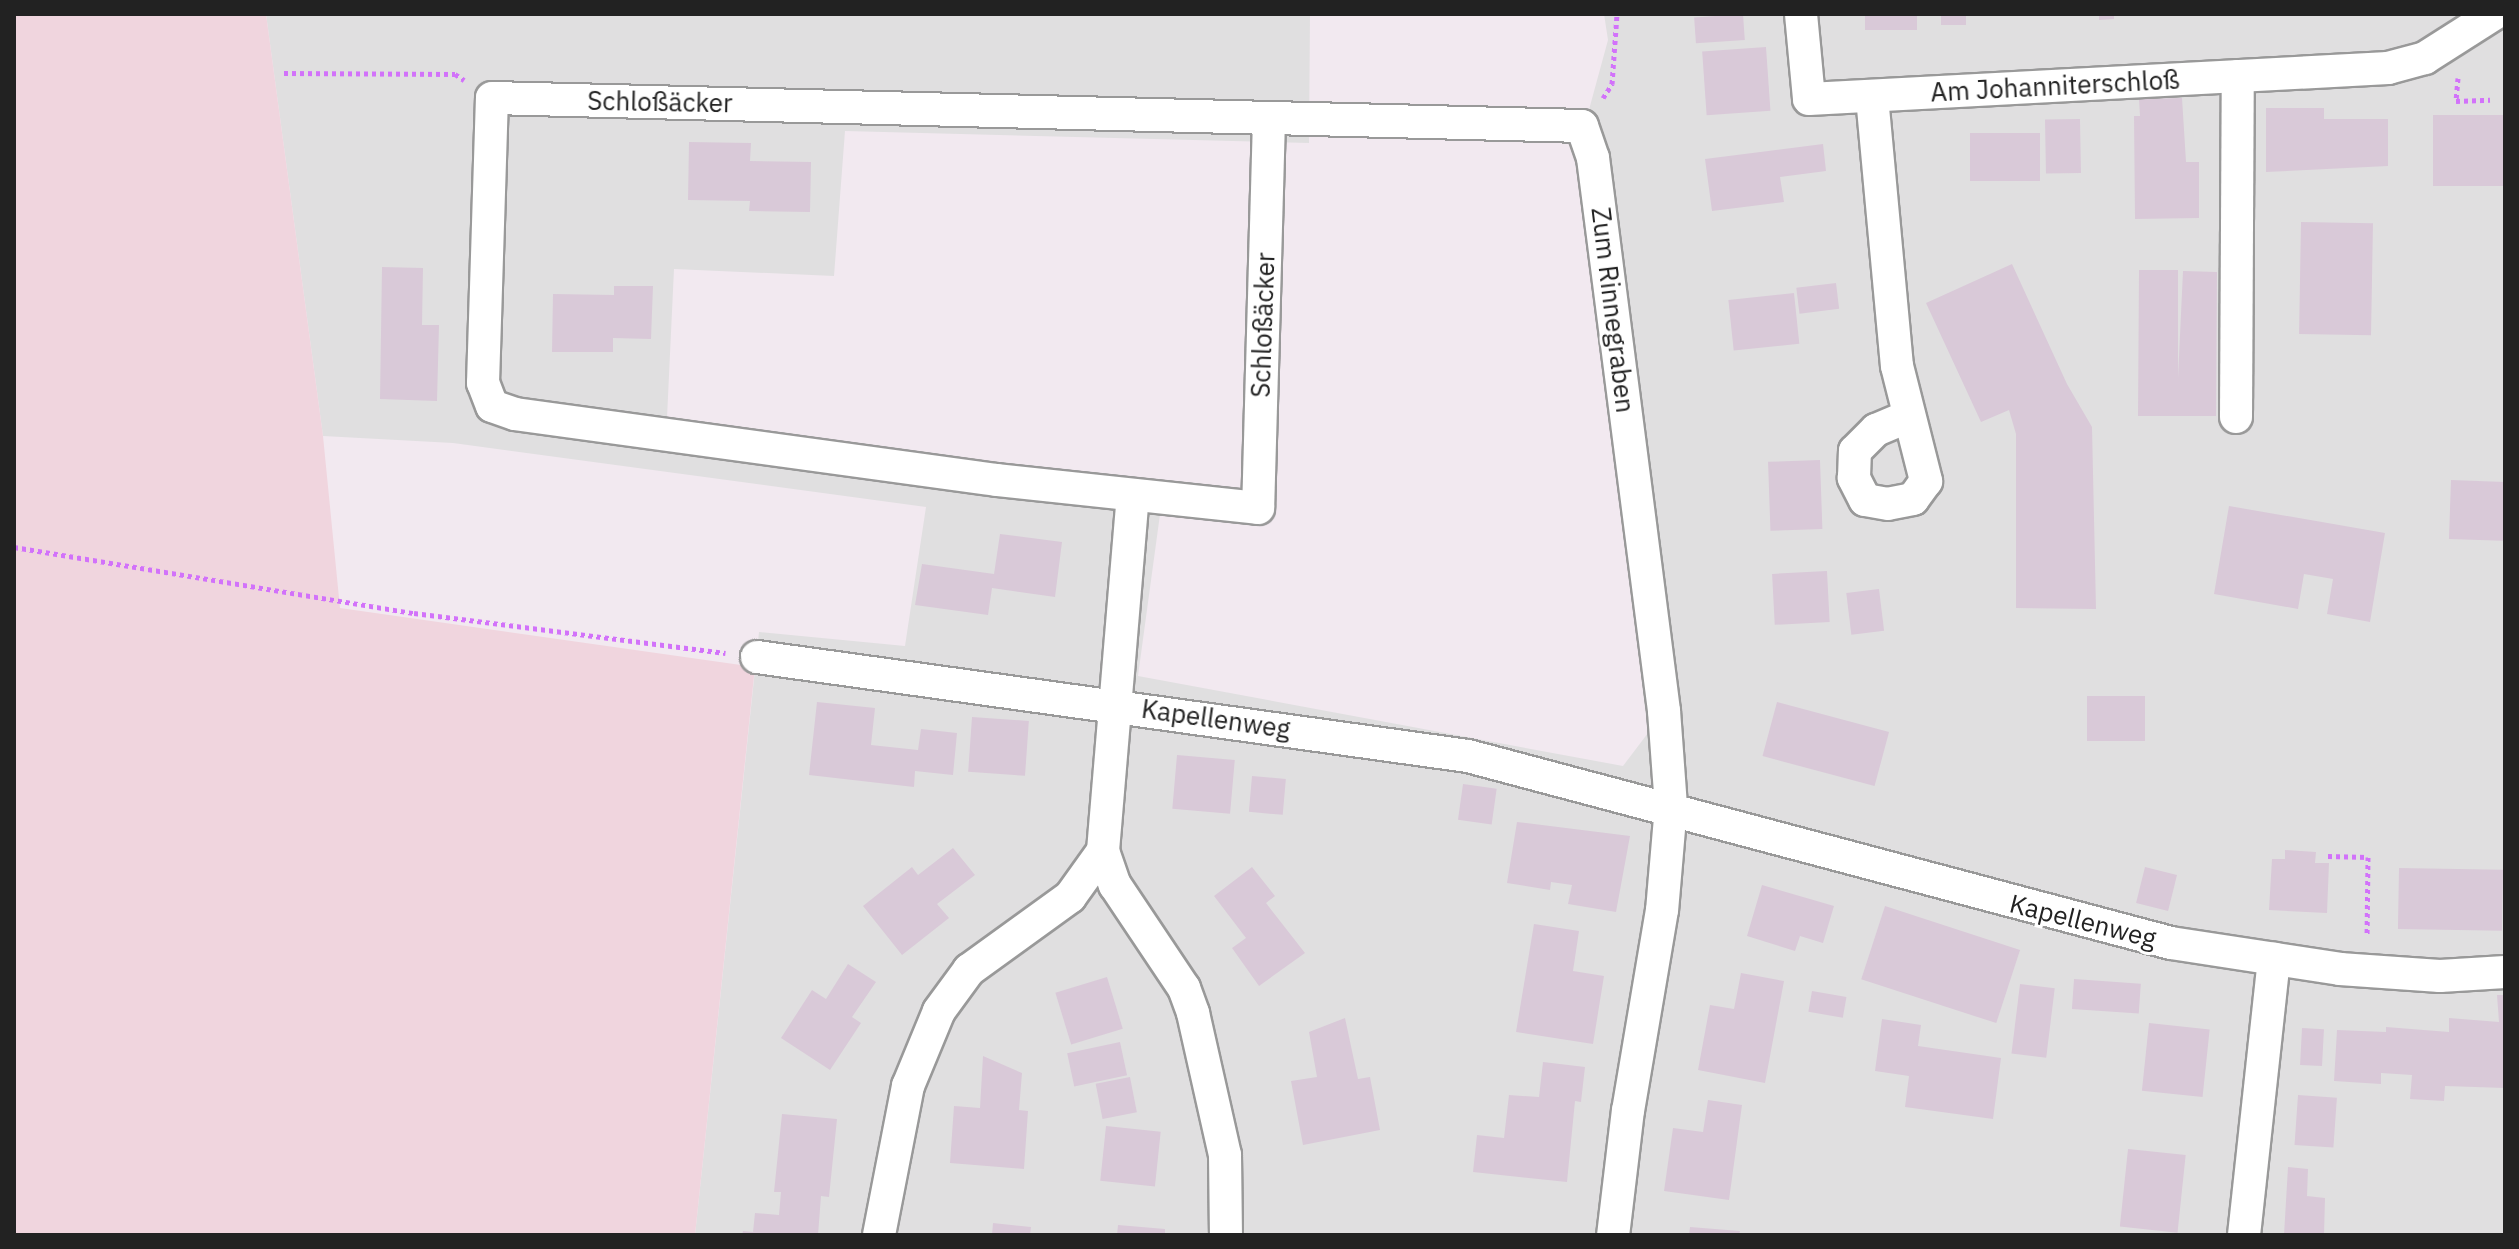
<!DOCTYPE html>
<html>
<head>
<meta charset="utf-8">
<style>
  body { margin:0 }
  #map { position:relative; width:2519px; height:1249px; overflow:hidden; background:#f2e9f0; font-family:"IBM Plex Sans",sans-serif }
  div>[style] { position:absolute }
  .residential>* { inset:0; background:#e0dfe0 }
  .farmland>* { inset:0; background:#f0d5de }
  .building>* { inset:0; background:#d9c9d8; transform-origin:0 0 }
  .path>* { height:5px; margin-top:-2.5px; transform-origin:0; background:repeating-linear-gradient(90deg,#d272fa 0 4px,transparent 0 8px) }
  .roads { filter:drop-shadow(2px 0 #999) drop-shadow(-2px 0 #999) drop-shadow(0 2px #999) drop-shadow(0 -2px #999) }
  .street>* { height:32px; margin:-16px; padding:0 16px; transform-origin:16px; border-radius:16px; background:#fff }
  span { translate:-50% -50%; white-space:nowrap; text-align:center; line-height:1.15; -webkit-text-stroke:6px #fff; paint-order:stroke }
  .street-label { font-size:26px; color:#222 }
  .frame { position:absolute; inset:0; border:16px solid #222; pointer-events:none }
</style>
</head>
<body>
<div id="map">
  <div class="residential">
    <i style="clip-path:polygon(266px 14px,1310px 14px,1309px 143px,845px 131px,834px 276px,674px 269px,667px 418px,1164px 485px,1138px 676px,1623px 766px,1648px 733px,1578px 150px,1608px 40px,1604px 14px,2505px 14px,2505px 1235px,695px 1235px,759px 632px,905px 646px,926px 507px,453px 443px,323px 436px)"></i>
  </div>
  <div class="farmland">
    <i style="clip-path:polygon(14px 14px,266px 14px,323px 436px,340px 608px,755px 667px,695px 1235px,14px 1235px)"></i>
  </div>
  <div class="building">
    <i style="left:1743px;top:14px;width:26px;height:49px;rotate:86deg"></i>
    <i style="left:1865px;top:14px;width:52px;height:16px"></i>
    <i style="left:1941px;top:14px;width:25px;height:11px"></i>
    <i style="clip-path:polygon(2099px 14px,2114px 14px,2114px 19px,2099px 20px)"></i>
    <i style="left:1766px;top:47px;width:64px;height:64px;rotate:86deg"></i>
    <i style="clip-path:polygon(2182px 98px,2186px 162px,2199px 162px,2199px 218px,2135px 219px,2134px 116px,2140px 116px,2139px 99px)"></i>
    <i style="clip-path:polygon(2266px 108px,2324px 108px,2324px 119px,2388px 119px,2388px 166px,2266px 172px)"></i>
    <i style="left:2433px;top:115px;width:72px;height:71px"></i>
    <i style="left:2080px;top:119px;width:54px;height:35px;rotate:89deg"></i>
    <i style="left:2040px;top:133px;width:48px;height:70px;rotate:90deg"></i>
    <i style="clip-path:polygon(689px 142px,751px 143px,750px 161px,811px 162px,810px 212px,749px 211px,750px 201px,688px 200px)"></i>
    <i style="clip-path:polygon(1823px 144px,1826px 171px,1780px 177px,1784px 202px,1712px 211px,1705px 159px)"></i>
    <i style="left:2301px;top:222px;width:72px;height:112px;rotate:1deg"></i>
    <i style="clip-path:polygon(2012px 264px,2067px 384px,2092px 427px,2096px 609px,2016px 608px,2016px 434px,2009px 410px,1981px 422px,1926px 303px)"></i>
    <i style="clip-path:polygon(382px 267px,423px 268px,422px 325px,439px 325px,437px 401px,380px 399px)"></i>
    <i style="clip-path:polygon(2139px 270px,2178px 270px,2178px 378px,2183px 271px,2217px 272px,2216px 416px,2138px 416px)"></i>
    <i style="left:1836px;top:283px;width:26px;height:40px;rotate:83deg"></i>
    <i style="clip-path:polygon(614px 286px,653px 286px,651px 339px,613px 338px,613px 352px,552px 352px,553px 294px,614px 295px)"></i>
    <i style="left:1794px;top:293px;width:51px;height:66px;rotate:84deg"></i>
    <i style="left:1820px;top:460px;width:69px;height:52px;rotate:88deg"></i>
    <i style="left:2451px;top:480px;width:54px;height:59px;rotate:2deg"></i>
    <i style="clip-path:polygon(2229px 506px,2385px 533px,2370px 622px,2327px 614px,2333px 579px,2304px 574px,2298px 609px,2214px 594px)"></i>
    <i style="clip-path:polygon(1000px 534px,1062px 542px,1055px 597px,992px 588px,988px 615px,915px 605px,922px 564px,994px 574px)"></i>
    <i style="left:1827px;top:571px;width:51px;height:55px;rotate:87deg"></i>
    <i style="left:1879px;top:589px;width:42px;height:33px;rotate:83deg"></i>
    <i style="left:2145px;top:696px;width:45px;height:58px;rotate:90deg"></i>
    <i style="clip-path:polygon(817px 702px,875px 708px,871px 745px,918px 750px,921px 729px,957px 733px,953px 775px,915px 771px,914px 787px,809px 775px)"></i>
    <i style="left:1777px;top:702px;width:116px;height:56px;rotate:15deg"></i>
    <i style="left:972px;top:717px;width:57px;height:55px;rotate:4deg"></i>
    <i style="left:1177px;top:755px;width:58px;height:54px;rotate:5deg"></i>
    <i style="left:1252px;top:776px;width:34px;height:36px;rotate:5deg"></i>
    <i style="left:1463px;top:784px;width:34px;height:36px;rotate:8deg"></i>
    <i style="clip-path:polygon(1517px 822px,1630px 836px,1616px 912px,1568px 904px,1572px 885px,1551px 882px,1550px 890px,1507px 883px)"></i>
    <i style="clip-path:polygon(953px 848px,975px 875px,937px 904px,949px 918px,902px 955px,863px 906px,912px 867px,918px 875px)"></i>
    <i style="clip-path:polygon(2285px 850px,2316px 852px,2315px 863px,2329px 863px,2327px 913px,2269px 910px,2272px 859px,2285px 859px)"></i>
    <i style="clip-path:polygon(1252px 867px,1275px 896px,1266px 903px,1305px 953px,1259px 986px,1232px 948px,1246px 938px,1214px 896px)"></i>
    <i style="left:2145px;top:867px;width:33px;height:37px;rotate:14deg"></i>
    <i style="left:2399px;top:868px;width:104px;height:61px;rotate:1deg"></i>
    <i style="clip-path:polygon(1762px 885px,1834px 906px,1823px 943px,1800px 936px,1795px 951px,1747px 936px)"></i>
    <i style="left:1885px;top:906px;width:142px;height:77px;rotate:18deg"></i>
    <i style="clip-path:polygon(1534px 924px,1579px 931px,1573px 971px,1604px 976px,1593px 1044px,1516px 1032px)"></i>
    <i style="clip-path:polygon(848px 964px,876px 982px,852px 1017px,861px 1023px,830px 1070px,781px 1038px,812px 990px,826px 999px)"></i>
    <i style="clip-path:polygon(1741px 973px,1784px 981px,1765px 1083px,1698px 1070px,1710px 1005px,1734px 1009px)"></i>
    <i style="left:1107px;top:977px;width:54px;height:54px;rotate:73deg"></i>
    <i style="left:2074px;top:979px;width:67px;height:30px;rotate:4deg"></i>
    <i style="left:2020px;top:984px;width:35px;height:70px;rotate:7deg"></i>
    <i style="left:1812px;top:991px;width:35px;height:21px;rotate:10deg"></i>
    <i style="clip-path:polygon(2497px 995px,2505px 995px,2505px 1088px,2445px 1086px,2444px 1101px,2410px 1099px,2412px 1075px,2381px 1073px,2381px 1084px,2334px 1081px,2337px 1030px,2386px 1032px,2386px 1027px,2449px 1032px,2449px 1018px,2499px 1022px)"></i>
    <i style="clip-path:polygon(1345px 1018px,1358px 1079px,1370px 1077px,1380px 1130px,1303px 1145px,1291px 1081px,1317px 1077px,1309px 1032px)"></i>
    <i style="clip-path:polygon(1882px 1019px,1921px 1025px,1918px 1046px,2001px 1058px,1993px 1119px,1905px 1107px,1909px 1076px,1875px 1071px)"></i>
    <i style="left:2149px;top:1023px;width:61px;height:68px;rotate:6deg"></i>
    <i style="left:2302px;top:1028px;width:22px;height:37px;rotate:3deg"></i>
    <i style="left:1120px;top:1042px;width:34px;height:54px;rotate:78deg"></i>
    <i style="clip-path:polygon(983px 1056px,1022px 1073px,1019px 1110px,1028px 1111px,1024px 1169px,950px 1163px,954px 1106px,980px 1108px)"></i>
    <i style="clip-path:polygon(1543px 1062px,1585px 1067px,1581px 1102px,1575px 1101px,1567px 1182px,1473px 1172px,1477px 1135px,1504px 1138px,1509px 1095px,1539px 1097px)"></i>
    <i style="left:1130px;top:1077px;width:36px;height:35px;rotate:79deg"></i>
    <i style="left:2298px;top:1095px;width:39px;height:50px;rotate:4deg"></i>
    <i style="clip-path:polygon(1708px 1100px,1742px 1105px,1729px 1200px,1664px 1191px,1673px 1128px,1703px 1132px)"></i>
    <i style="clip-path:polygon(782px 1114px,837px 1119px,829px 1197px,821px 1196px,818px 1235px,742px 1235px,743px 1231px,753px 1232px,755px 1213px,779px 1215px,781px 1192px,774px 1192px)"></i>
    <i style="left:1106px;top:1126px;width:55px;height:55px;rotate:6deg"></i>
    <i style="left:2128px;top:1149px;width:58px;height:78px;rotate:6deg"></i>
    <i style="clip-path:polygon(2288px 1167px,2308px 1169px,2307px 1196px,2325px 1198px,2324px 1235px,2284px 1235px)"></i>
    <i style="clip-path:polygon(993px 1223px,1031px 1227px,1030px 1235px,992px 1235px)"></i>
    <i style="clip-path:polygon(1118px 1225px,1165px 1229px,1165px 1235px,1117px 1235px)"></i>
    <i style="clip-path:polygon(1690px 1227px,1740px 1231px,1739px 1235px,1689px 1235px)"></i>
  </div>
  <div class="path">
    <i style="left:284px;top:73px;width:171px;rotate:0.3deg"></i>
    <i style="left:455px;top:74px;width:11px;rotate:34deg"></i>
    <i style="left:2458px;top:78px;width:23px;rotate:95deg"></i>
    <i style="left:2456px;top:101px;width:34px;rotate:-2deg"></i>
    <i style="left:1603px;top:98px;width:17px;rotate:-57deg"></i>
    <i style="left:1612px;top:84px;width:70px;rotate:-85.9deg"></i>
    <i style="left:14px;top:547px;width:405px;rotate:9.4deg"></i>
    <i style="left:414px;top:613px;width:314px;rotate:7.3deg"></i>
    <i style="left:2328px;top:856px;width:40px;rotate:1.4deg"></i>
    <i style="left:2368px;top:857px;width:79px;rotate:90.7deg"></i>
  </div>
  <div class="roads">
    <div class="street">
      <i style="left:1801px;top:14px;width:85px;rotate:84.6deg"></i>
      <i style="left:1809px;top:99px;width:580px;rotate:-3.06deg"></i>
      <i style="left:2388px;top:68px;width:38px;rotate:-15deg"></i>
      <i style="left:2425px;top:58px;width:82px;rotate:-32.5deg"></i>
      <i style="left:1872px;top:97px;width:270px;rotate:84.7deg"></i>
      <i style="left:1897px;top:366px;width:119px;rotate:75.8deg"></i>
      <i style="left:1926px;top:481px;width:22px;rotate:126deg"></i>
      <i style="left:1913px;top:499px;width:25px;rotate:169deg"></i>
      <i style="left:1888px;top:504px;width:23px;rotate:-170deg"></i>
      <i style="left:1865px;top:500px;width:25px;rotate:-117deg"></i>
      <i style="left:1854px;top:478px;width:27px;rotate:-88deg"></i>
      <i style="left:1855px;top:451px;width:30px;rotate:-45deg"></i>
      <i style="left:1876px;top:430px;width:36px;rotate:-23deg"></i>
      <i style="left:1269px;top:119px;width:389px;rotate:91.6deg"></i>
      <i style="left:1258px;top:508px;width:262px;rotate:-173.9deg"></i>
      <i style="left:997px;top:480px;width:486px;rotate:-172.2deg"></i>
      <i style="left:515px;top:414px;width:24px;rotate:-161deg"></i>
      <i style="left:492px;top:406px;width:25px;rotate:-111deg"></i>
      <i style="left:483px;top:383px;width:285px;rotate:-88.2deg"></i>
      <i style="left:492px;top:98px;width:1090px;rotate:1.47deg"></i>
      <i style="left:1582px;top:126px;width:34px;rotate:71deg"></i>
      <i style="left:1593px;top:158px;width:558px;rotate:82.68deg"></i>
      <i style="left:1664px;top:711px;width:95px;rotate:85.8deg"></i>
      <i style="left:1671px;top:806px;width:104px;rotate:94.9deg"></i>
      <i style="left:1662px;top:910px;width:203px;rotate:99.6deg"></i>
      <i style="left:1628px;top:1110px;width:126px;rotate:96.8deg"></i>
      <i style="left:2236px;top:417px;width:341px;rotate:-89.7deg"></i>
      <i style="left:757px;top:657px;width:718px;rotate:7.93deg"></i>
      <i style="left:1468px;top:756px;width:727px;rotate:14.9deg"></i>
      <i style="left:2171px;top:943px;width:171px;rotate:8.7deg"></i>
      <i style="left:2340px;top:969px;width:100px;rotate:4deg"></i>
      <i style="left:2440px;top:976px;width:65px;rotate:-3.5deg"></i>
      <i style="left:1103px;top:851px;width:36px;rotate:71deg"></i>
      <i style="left:1115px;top:885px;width:124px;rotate:56.2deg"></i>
      <i style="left:1184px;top:988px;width:27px;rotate:70deg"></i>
      <i style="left:1193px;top:1013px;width:146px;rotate:77.3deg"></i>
      <i style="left:1225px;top:1155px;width:80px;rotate:89.3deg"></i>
      <i style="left:879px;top:1235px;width:152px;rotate:-79deg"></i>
      <i style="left:908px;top:1086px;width:81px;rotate:-67.5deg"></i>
      <i style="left:939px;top:1011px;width:51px;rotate:-53.8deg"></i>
      <i style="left:969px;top:970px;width:125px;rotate:-35.9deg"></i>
      <i style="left:1070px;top:897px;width:57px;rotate:-54.3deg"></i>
      <i style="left:1103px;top:851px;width:357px;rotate:-85.2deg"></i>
      <i style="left:2244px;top:1235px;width:278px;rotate:-83.8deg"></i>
    </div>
  </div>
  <div class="street-label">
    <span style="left:2055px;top:86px;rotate:-3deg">Am Johanniterschloß</span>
    <span style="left:660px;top:102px;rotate:1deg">Schloßäcker</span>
    <span style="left:1613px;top:310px;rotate:83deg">Zum Rinnegraben</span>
    <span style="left:1263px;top:325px;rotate:-88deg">Schloßäcker</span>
    <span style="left:1216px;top:719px;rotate:8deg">Kapellenweg</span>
    <span style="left:2083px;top:921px;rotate:14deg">Kapellenweg</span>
  </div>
  <div class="frame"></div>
</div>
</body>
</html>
